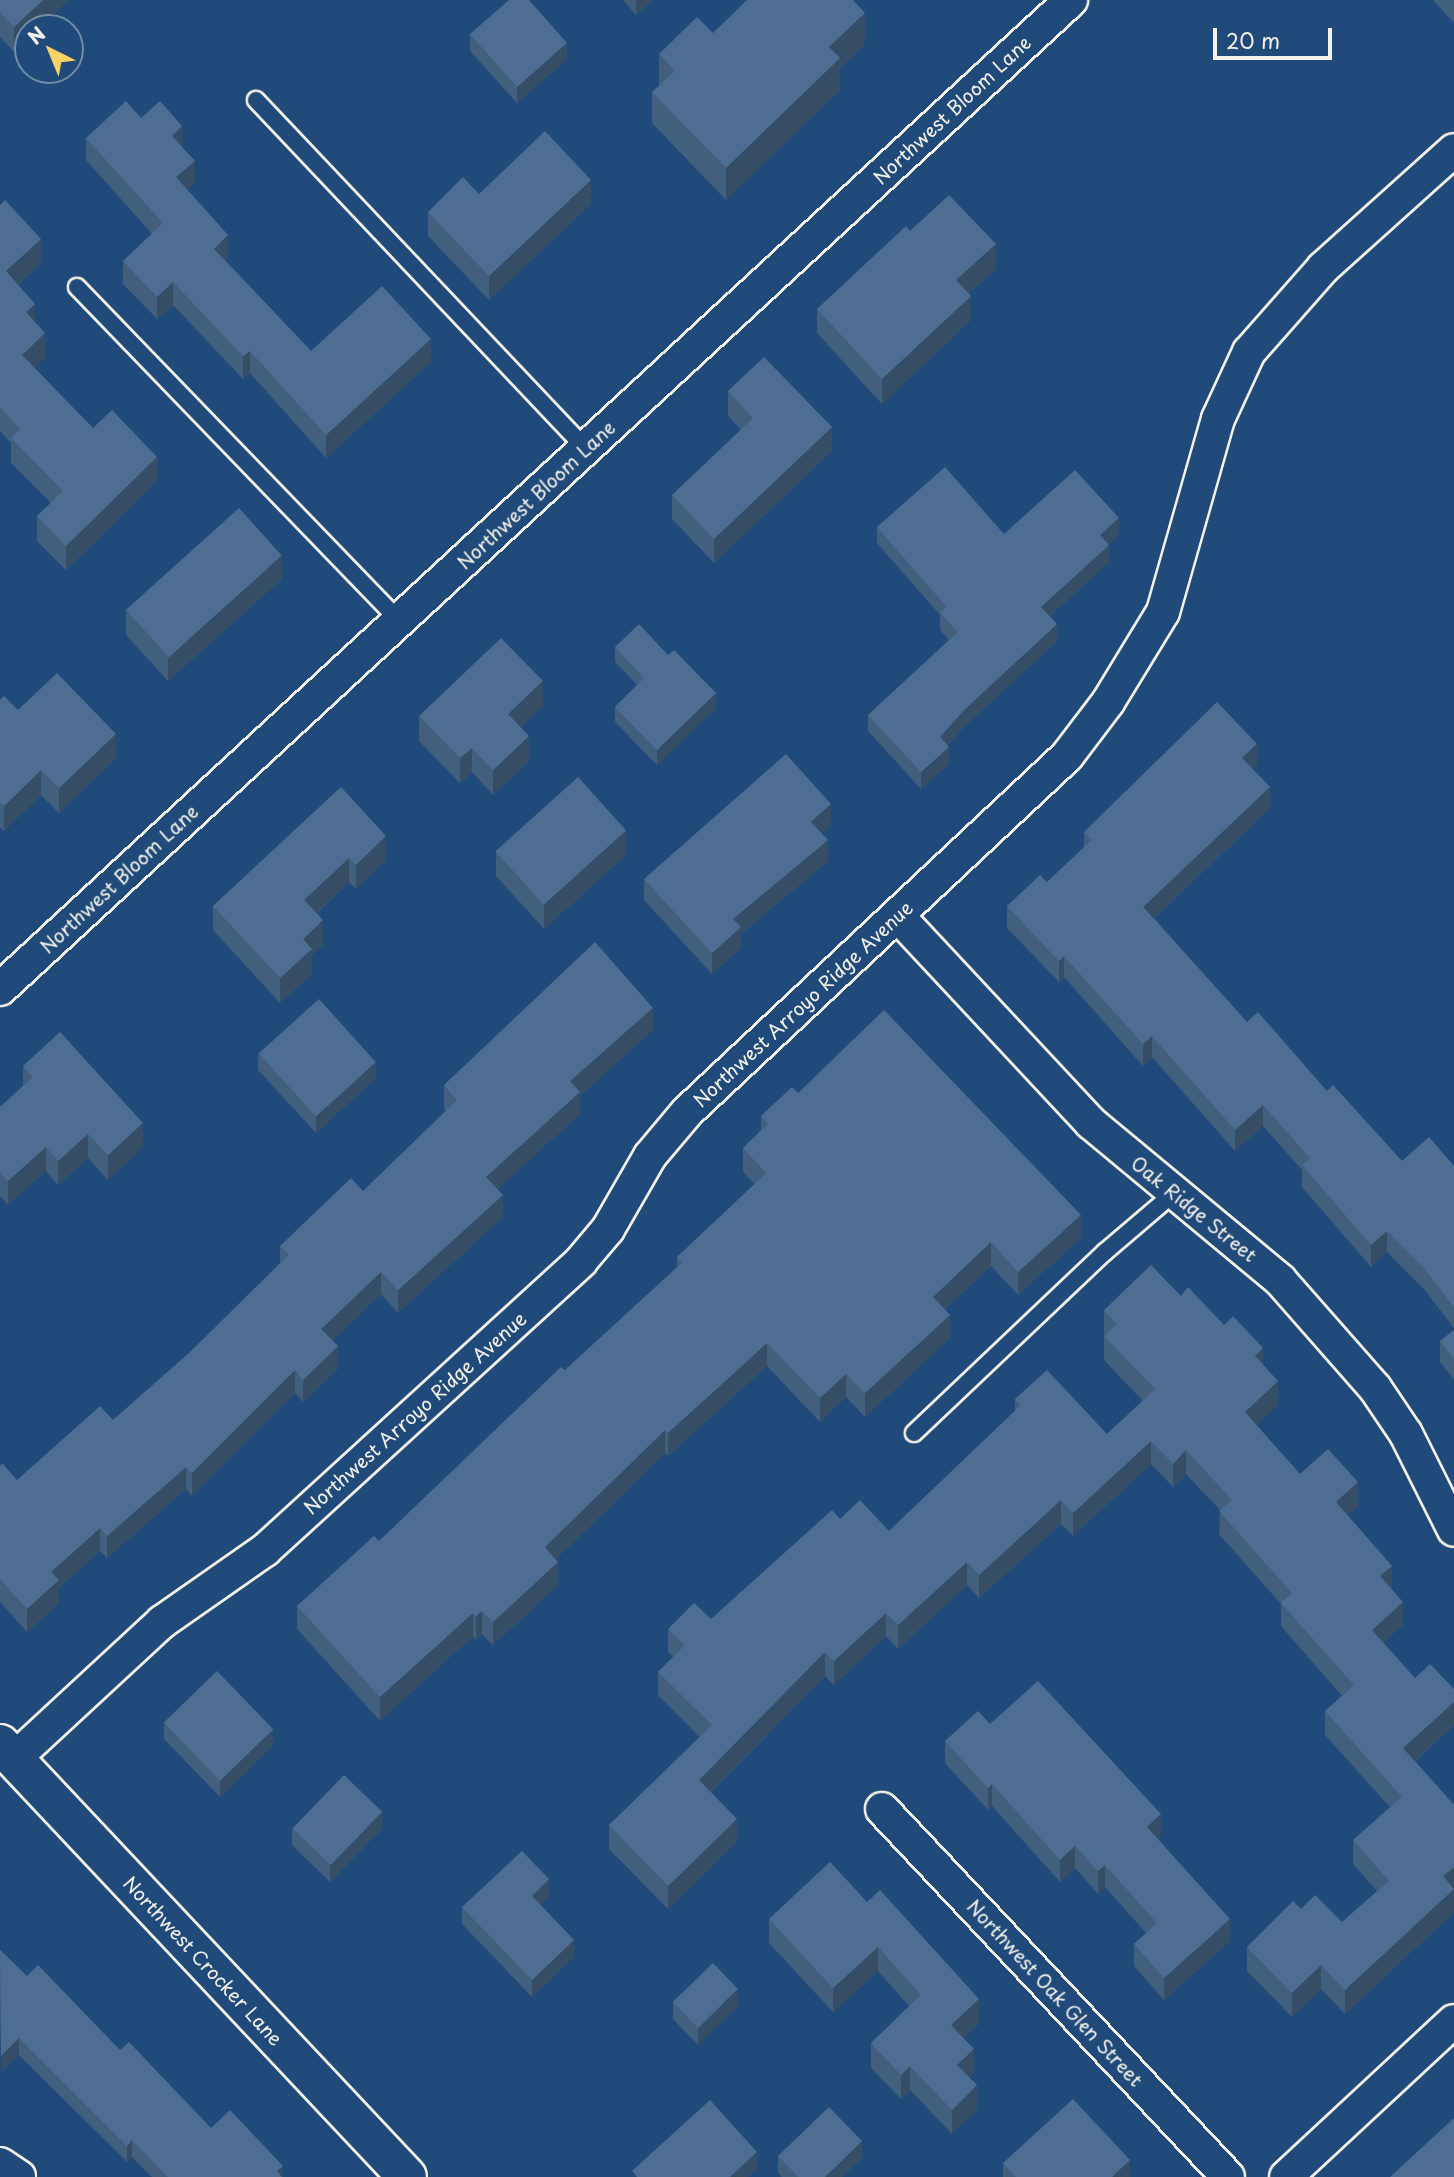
<!DOCTYPE html>
<html>
<head>
<meta charset="utf-8">
<style>
  body { margin:0 }
  #map { position:relative; width:1454px; height:2177px; overflow:hidden; background:#1f4a7a; font-family:"Playpen Sans",sans-serif }
  div>[style] { position:absolute }
  .roads { filter:drop-shadow(2px 0 #f4f1e8) drop-shadow(-2px 0 #f4f1e8) drop-shadow(0 2px #f4f1e8) drop-shadow(0 -2px #f4f1e8) }
  .service>* { height:16px; margin:-8px; padding:0 8px; transform-origin:8px; border-radius:8px; background:#1f4a7a }
  .minor>* { height:32px; margin:-16px; padding:0 16px; transform-origin:16px; border-radius:16px; background:#1f4a7a }
  .tertiary>* { height:38px; margin:-19px; padding:0 19px; transform-origin:19px; border-radius:19px; background:#1f4a7a }
  .wall>* { inset:0; background:#425f7e }
  .shaded-wall>* { inset:0; background:#364d66 }
  .building>* { inset:0; background:#4d6e92; transform-origin:0 0 }
  span { translate:-50% -50%; white-space:nowrap; text-align:center; line-height:1.15; -webkit-text-stroke:5px #1f4a7a; paint-order:stroke }
  .street-label { font-size:19px; color:#f4f1e8 }
  .north { position:absolute; left:14px; top:14px; width:70px; height:70px; box-sizing:border-box; background:#1f4a7a; border:2px solid #748da6; border-radius:50%; rotate:317deg; font-size:19px; font-weight:700; line-height:28px; text-align:center; color:#f4f1e8 }
  .north::after { content:''; display:block; margin:auto; width:24px; height:32px; background:#ffd166; clip-path:polygon(50% 0,100% 100%,50% 72%,0 100%) }
  .scale { position:absolute; left:1213px; top:28px; width:119px; height:32px; box-sizing:border-box; border:4px solid #f4f1e8; border-top:0; padding-left:9px; font-size:21px; line-height:24px; white-space:nowrap; color:#f4f1e8; -webkit-text-stroke:5px #1f4a7a; paint-order:stroke }
</style>
</head>
<body>
<div id="map">
  <div class="roads">
    <div class="service">
      <i style="left:256px;top:100px;width:480px;rotate:46.6deg"></i>
      <i style="left:77px;top:287px;width:465px;rotate:46deg"></i>
      <i style="left:914px;top:1433px;width:263px;rotate:-43.5deg"></i>
      <i style="left:1105px;top:1252px;width:89px;rotate:-40.5deg"></i>
    </div>
    <div class="minor">
      <i style="left:898px;top:916px;width:283px;rotate:47deg"></i>
      <i style="left:1091px;top:1123px;width:246px;rotate:39.7deg"></i>
      <i style="left:1280px;top:1280px;width:144px;rotate:48.7deg"></i>
      <i style="left:1375px;top:1388px;width:55px;rotate:56deg"></i>
      <i style="left:1406px;top:1434px;width:107px;rotate:63.4deg"></i>
      <i style="left:0;top:989px;width:1458px;rotate:-42.72deg"></i>
      <i style="left:14px;top:1759px;width:202px;rotate:-42.8deg"></i>
      <i style="left:162px;top:1622px;width:126px;rotate:-35deg"></i>
      <i style="left:265px;top:1550px;width:428px;rotate:-42.4deg"></i>
      <i style="left:581px;top:1261px;width:42px;rotate:-49.8deg"></i>
      <i style="left:608px;top:1229px;width:84px;rotate:-60.1deg"></i>
      <i style="left:650px;top:1156px;width:57px;rotate:-49.9deg"></i>
      <i style="left:687px;top:1112px;width:521px;rotate:-43.13deg"></i>
      <i style="left:1067px;top:756px;width:68px;rotate:-52.8deg"></i>
      <i style="left:1108px;top:702px;width:105px;rotate:-58.6deg"></i>
      <i style="left:1163px;top:612px;width:201px;rotate:-74.1deg"></i>
      <i style="left:1218px;top:419px;width:74px;rotate:-65.2deg"></i>
      <i style="left:1249px;top:352px;width:112px;rotate:-48.6deg"></i>
      <i style="left:1323px;top:268px;width:176px;rotate:-42deg"></i>
      <i style="left:882px;top:1809px;width:505px;rotate:46.76deg"></i>
      <i style="left:0;top:2164px;width:23px;rotate:34deg"></i>
      <i style="left:1286px;top:2177px;width:229px;rotate:-42.9deg"></i>
    </div>
    <div class="tertiary">
      <i style="left:0;top:1744px;width:594px;rotate:46.77deg"></i>
    </div>
  </div>
  <div class="wall">
    <i style="clip-path:polygon(0 0,68px 0,39px 28px,28px 28px,28px 38px,14px 52px,0 37px)"></i>
    <i style="clip-path:polygon(623px 0,653px 0,636px 15px)"></i>
    <i style="clip-path:polygon(1433px 0,1454px 0,1454px 23px)"></i>
    <i style="clip-path:polygon(713px 33px,865px 44px,840px 68px,840px 90px,726px 200px,652px 123px,652px 92px,659px 86px,659px 54px)"></i>
    <i style="clip-path:polygon(470px 34px,567px 59px,517px 103px,470px 51px)"></i>
    <i style="clip-path:polygon(141px 118px,182px 147px,195px 183px,187px 190px,228px 257px,225px 260px,311px 351px,431px 362px,326px 458px,250px 373px,243px 379px,173px 305px,157px 319px,123px 284px,123px 261px,152px 234px,86px 160px,86px 138px)"></i>
    <i style="clip-path:polygon(479px 194px,591px 204px,489px 300px,428px 236px,428px 212px)"></i>
    <i style="clip-path:polygon(0 205px,41px 263px,18px 285px,35px 322px,45px 358px,34px 368px,93px 428px,157px 481px,66px 570px,37px 541px,37px 516px,51px 503px,11px 463px,11px 443px,0 431px)"></i>
    <i style="clip-path:polygon(910px 231px,996px 269px,969px 293px,971px 320px,882px 404px,817px 333px,817px 309px)"></i>
    <i style="clip-path:polygon(728px 391px,832px 451px,714px 563px,672px 519px,672px 495px,741px 430px,728px 416px)"></i>
    <i style="clip-path:polygon(877px 527px,1004px 534px,1119px 535px,1108px 544px,1109px 562px,1050px 616px,1057px 641px,964px 727px,948px 745px,949px 764px,921px 789px,868px 731px,868px 715px,949px 640px,940px 630px,940px 615px,877px 543px)"></i>
    <i style="clip-path:polygon(282px 579px,168px 681px,126px 635px,126px 610px)"></i>
    <i style="clip-path:polygon(615px 647px,716px 708px,657px 765px,615px 722px,615px 707px,637px 685px,615px 662px)"></i>
    <i style="clip-path:polygon(0 700px,18px 710px,116px 758px,59px 813px,41px 795px,4px 831px,0 827px)"></i>
    <i style="clip-path:polygon(543px 706px,520px 727px,529px 761px,493px 795px,472px 772px,460px 783px,419px 741px,419px 716px)"></i>
    <i style="clip-path:polygon(1257px 766px,1253px 769px,1270px 808px,1154px 918px,1247px 1022px,1327px 1091px,1402px 1161px,1454px 1166px,1454px 1328px,1424px 1289px,1387px 1252px,1371px 1267px,1302px 1187px,1302px 1170px,1263px 1126px,1235px 1151px,1152px 1057px,1143px 1066px,1064px 977px,1059px 982px,1007px 928px,1007px 906px,1047px 882px,1084px 847px,1084px 832px)"></i>
    <i style="clip-path:polygon(341px 787px,386px 860px,356px 889px,349px 882px,317px 913px,323px 945px,312px 955px,312px 974px,280px 1003px,213px 930px,213px 906px)"></i>
    <i style="clip-path:polygon(831px 825px,822px 833px,828px 861px,741px 934px,741px 948px,712px 974px,644px 900px,644px 879px)"></i>
    <i style="clip-path:polygon(496px 852px,626px 855px,544px 929px,496px 876px)"></i>
    <i style="clip-path:polygon(653px 1030px,580px 1096px,580px 1114px,497px 1189px,503px 1217px,398px 1313px,381px 1294px,332px 1341px,338px 1369px,303px 1402px,295px 1393px,192px 1496px,186px 1489px,107px 1558px,100px 1551px,59px 1588px,59px 1603px,27px 1632px,0 1602px,0 1466px,17px 1480px,113px 1420px,189px 1353px,280px 1263px,280px 1246px,363px 1191px,446px 1111px,444px 1108px,444px 1085px)"></i>
    <i style="clip-path:polygon(258px 1053px,376px 1078px,316px 1133px,258px 1070px)"></i>
    <i style="clip-path:polygon(23px 1066px,143px 1147px,108px 1180px,88px 1158px,58px 1185px,46px 1171px,8px 1205px,0 1196px,0 1107px,23px 1086px)"></i>
    <i style="clip-path:polygon(798px 1093px,1081px 1238px,1018px 1295px,991px 1266px,945px 1309px,950px 1338px,865px 1417px,846px 1397px,820px 1422px,767px 1366px,668px 1456px,665px 1453px,556px 1559px,558px 1585px,493px 1645px,482px 1634px,476px 1640px,473px 1636px,380px 1721px,297px 1629px,297px 1606px,379px 1541px,677px 1267px,677px 1257px,755px 1184px,743px 1172px,743px 1148px,761px 1130px,761px 1116px)"></i>
    <i style="clip-path:polygon(1181px 1296px,1263px 1364px,1278px 1404px,1256px 1425px,1300px 1474px,1358px 1506px,1347px 1516px,1392px 1589px,1403px 1625px,1383px 1643px,1454px 1725px,1415px 1761px,1454px 1805px,1454px 1912px,1345px 2014px,1321px 1989px,1292px 2017px,1247px 1971px,1247px 1947px,1301px 1909px,1342px 1922px,1377px 1891px,1353px 1864px,1353px 1840px,1390px 1807px,1325px 1735px,1325px 1711px,1342px 1696px,1281px 1626px,1281px 1604px,1219px 1534px,1220px 1510px,1186px 1474px,1173px 1487px,1151px 1464px,1073px 1536px,1061px 1524px,979px 1598px,967px 1585px,898px 1649px,886px 1636px,834px 1685px,825px 1676px,711px 1792px,737px 1842px,668px 1909px,609px 1849px,609px 1825px,700px 1737px,658px 1695px,658px 1672px,673px 1657px,668px 1652px,668px 1629px,711px 1619px,840px 1519px,889px 1531px,1015px 1411px,1015px 1399px,1107px 1434px,1143px 1401px,1104px 1360px,1104px 1336px,1105px 1335px,1104px 1334px,1104px 1310px)"></i>
    <i style="clip-path:polygon(1454px 1330px,1454px 1380px,1440px 1362px,1440px 1341px)"></i>
    <i style="clip-path:polygon(164px 1722px,273px 1746px,220px 1797px,164px 1739px)"></i>
    <i style="clip-path:polygon(990px 1724px,1161px 1836px,1158px 1839px,1230px 1941px,1164px 2000px,1134px 1966px,1134px 1944px,1146px 1933px,1105px 1887px,1098px 1894px,1075px 1868px,1060px 1882px,992px 1806px,988px 1810px,945px 1763px,945px 1741px)"></i>
    <i style="clip-path:polygon(292px 1828px,382px 1829px,330px 1882px,292px 1845px)"></i>
    <i style="clip-path:polygon(830px 1862px,979px 2024px,963px 2038px,974px 2073px,969px 2077px,977px 2110px,952px 2134px,910px 2090px,901px 2099px,871px 2068px,871px 2043px,909px 2006px,878px 1971px,833px 2012px,769px 1943px,769px 1919px)"></i>
    <i style="clip-path:polygon(549px 1896px,540px 1905px,574px 1957px,532px 1997px,462px 1924px,462px 1907px)"></i>
    <i style="clip-path:polygon(0 1950px,27px 1976px,120px 2050px,211px 2128px,283px 2177px,152px 2177px,132px 2157px,127px 2162px,19px 2055px,1px 2072px)"></i>
    <i style="clip-path:polygon(673px 2002px,738px 2006px,698px 2045px,673px 2019px)"></i>
    <i style="clip-path:polygon(778px 2156px,862px 2158px,842px 2177px,782px 2177px,778px 2173px)"></i>
    <i style="clip-path:polygon(1003px 2163px,1130px 2177px,1003px 2177px)"></i>
  </div>
  <div class="shaded-wall">
    <i style="clip-path:polygon(43px 0,68px 0,39px 28px,28px 28px,28px 38px,14px 52px,14px 27px)"></i>
    <i style="clip-path:polygon(636px 0,653px 0,636px 15px)"></i>
    <i style="clip-path:polygon(865px 13px,865px 44px,840px 68px,840px 90px,726px 200px,726px 168px,829px 47px)"></i>
    <i style="clip-path:polygon(567px 43px,567px 59px,517px 103px,517px 87px)"></i>
    <i style="clip-path:polygon(182px 126px,182px 149px,172px 136px)"></i>
    <i style="clip-path:polygon(195px 161px,195px 183px,176px 200px,176px 177px)"></i>
    <i style="clip-path:polygon(591px 180px,591px 204px,489px 300px,489px 276px)"></i>
    <i style="clip-path:polygon(228px 235px,228px 257px,214px 271px,214px 249px)"></i>
    <i style="clip-path:polygon(41px 239px,41px 263px,6px 296px,6px 271px)"></i>
    <i style="clip-path:polygon(996px 244px,996px 269px,956px 304px,956px 280px)"></i>
    <i style="clip-path:polygon(173px 282px,173px 305px,157px 319px,157px 297px)"></i>
    <i style="clip-path:polygon(971px 296px,971px 320px,882px 404px,882px 379px)"></i>
    <i style="clip-path:polygon(35px 304px,35px 328px,26px 312px)"></i>
    <i style="clip-path:polygon(45px 333px,45px 358px,22px 379px,22px 355px)"></i>
    <i style="clip-path:polygon(431px 339px,431px 362px,326px 458px,326px 435px)"></i>
    <i style="clip-path:polygon(250px 351px,250px 373px,243px 379px,243px 356px)"></i>
    <i style="clip-path:polygon(832px 427px,832px 451px,714px 563px,714px 539px)"></i>
    <i style="clip-path:polygon(157px 457px,157px 481px,66px 570px,66px 546px)"></i>
    <i style="clip-path:polygon(1119px 518px,1119px 535px,1100px 552px,1100px 535px)"></i>
    <i style="clip-path:polygon(1109px 545px,1109px 562px,1041px 624px,1041px 607px)"></i>
    <i style="clip-path:polygon(282px 555px,282px 579px,168px 681px,168px 657px)"></i>
    <i style="clip-path:polygon(1057px 624px,1057px 641px,964px 727px,940px 754px,940px 737px,964px 710px)"></i>
    <i style="clip-path:polygon(543px 681px,543px 706px,508px 739px,508px 714px)"></i>
    <i style="clip-path:polygon(716px 693px,716px 708px,657px 765px,657px 750px)"></i>
    <i style="clip-path:polygon(116px 734px,116px 758px,59px 813px,59px 788px)"></i>
    <i style="clip-path:polygon(529px 736px,529px 761px,493px 795px,493px 770px)"></i>
    <i style="clip-path:polygon(1257px 744px,1257px 766px,1242px 779px,1242px 758px)"></i>
    <i style="clip-path:polygon(949px 747px,949px 764px,921px 789px,921px 772px)"></i>
    <i style="clip-path:polygon(472px 748px,472px 772px,460px 783px,460px 758px)"></i>
    <i style="clip-path:polygon(41px 770px,41px 795px,4px 831px,4px 806px)"></i>
    <i style="clip-path:polygon(1270px 787px,1270px 808px,1143px 928px,1143px 907px)"></i>
    <i style="clip-path:polygon(831px 804px,831px 825px,811px 843px,811px 822px)"></i>
    <i style="clip-path:polygon(626px 830px,626px 855px,544px 929px,544px 904px)"></i>
    <i style="clip-path:polygon(386px 836px,386px 860px,356px 889px,356px 865px)"></i>
    <i style="clip-path:polygon(828px 840px,828px 861px,741px 934px,741px 948px,712px 974px,712px 953px,733px 919px)"></i>
    <i style="clip-path:polygon(349px 858px,349px 882px,304px 924px,304px 900px)"></i>
    <i style="clip-path:polygon(323px 920px,323px 945px,312px 955px,312px 974px,280px 1003px,280px 978px,303px 939px)"></i>
    <i style="clip-path:polygon(1064px 956px,1064px 977px,1059px 982px,1059px 961px)"></i>
    <i style="clip-path:polygon(653px 1008px,653px 1030px,580px 1096px,580px 1114px,486px 1200px,486px 1177px,570px 1081px)"></i>
    <i style="clip-path:polygon(1152px 1036px,1152px 1057px,1143px 1066px,1143px 1044px)"></i>
    <i style="clip-path:polygon(376px 1062px,376px 1078px,316px 1133px,316px 1117px)"></i>
    <i style="clip-path:polygon(1263px 1105px,1263px 1126px,1235px 1151px,1235px 1130px)"></i>
    <i style="clip-path:polygon(143px 1123px,143px 1147px,108px 1180px,108px 1155px)"></i>
    <i style="clip-path:polygon(88px 1134px,88px 1158px,58px 1185px,58px 1161px)"></i>
    <i style="clip-path:polygon(46px 1147px,46px 1171px,8px 1205px,8px 1181px)"></i>
    <i style="clip-path:polygon(503px 1195px,503px 1217px,398px 1313px,398px 1290px)"></i>
    <i style="clip-path:polygon(1081px 1215px,1081px 1238px,1018px 1295px,1018px 1272px)"></i>
    <i style="clip-path:polygon(1387px 1231px,1387px 1252px,1371px 1267px,1371px 1245px)"></i>
    <i style="clip-path:polygon(991px 1242px,991px 1266px,933px 1320px,933px 1297px)"></i>
    <i style="clip-path:polygon(381px 1272px,381px 1294px,321px 1352px,321px 1329px)"></i>
    <i style="clip-path:polygon(950px 1315px,950px 1338px,865px 1417px,865px 1393px)"></i>
    <i style="clip-path:polygon(767px 1343px,767px 1366px,668px 1456px,668px 1433px)"></i>
    <i style="clip-path:polygon(338px 1346px,338px 1369px,303px 1402px,303px 1380px)"></i>
    <i style="clip-path:polygon(1263px 1348px,1263px 1371px,1255px 1356px)"></i>
    <i style="clip-path:polygon(295px 1370px,295px 1393px,192px 1496px,192px 1473px)"></i>
    <i style="clip-path:polygon(846px 1374px,846px 1397px,820px 1422px,820px 1398px)"></i>
    <i style="clip-path:polygon(1278px 1381px,1278px 1404px,1245px 1436px,1245px 1412px)"></i>
    <i style="clip-path:polygon(665px 1430px,665px 1453px,545px 1570px,545px 1547px)"></i>
    <i style="clip-path:polygon(1151px 1441px,1151px 1464px,1073px 1536px,1073px 1513px)"></i>
    <i style="clip-path:polygon(1186px 1450px,1186px 1474px,1173px 1487px,1173px 1464px)"></i>
    <i style="clip-path:polygon(186px 1467px,186px 1489px,107px 1558px,107px 1536px)"></i>
    <i style="clip-path:polygon(1358px 1482px,1358px 1506px,1336px 1526px,1336px 1502px)"></i>
    <i style="clip-path:polygon(1061px 1500px,1061px 1524px,979px 1598px,979px 1575px)"></i>
    <i style="clip-path:polygon(100px 1528px,100px 1551px,59px 1588px,59px 1603px,27px 1632px,27px 1609px,51px 1572px)"></i>
    <i style="clip-path:polygon(558px 1562px,558px 1585px,493px 1645px,493px 1622px)"></i>
    <i style="clip-path:polygon(967px 1562px,967px 1585px,898px 1649px,898px 1625px)"></i>
    <i style="clip-path:polygon(1392px 1566px,1392px 1590px,1380px 1576px)"></i>
    <i style="clip-path:polygon(1403px 1602px,1403px 1625px,1372px 1653px,1372px 1630px)"></i>
    <i style="clip-path:polygon(482px 1611px,482px 1634px,476px 1640px,476px 1616px)"></i>
    <i style="clip-path:polygon(473px 1613px,473px 1636px,380px 1721px,380px 1697px)"></i>
    <i style="clip-path:polygon(886px 1613px,886px 1636px,834px 1685px,834px 1661px)"></i>
    <i style="clip-path:polygon(825px 1652px,825px 1676px,699px 1803px,699px 1780px)"></i>
    <i style="clip-path:polygon(1454px 1702px,1454px 1725px,1403px 1771px,1403px 1748px)"></i>
    <i style="clip-path:polygon(273px 1729px,273px 1746px,220px 1797px,220px 1780px)"></i>
    <i style="clip-path:polygon(992px 1784px,992px 1806px,988px 1810px,988px 1788px)"></i>
    <i style="clip-path:polygon(382px 1812px,382px 1829px,330px 1882px,330px 1865px)"></i>
    <i style="clip-path:polygon(1161px 1814px,1161px 1836px,1147px 1849px,1147px 1827px)"></i>
    <i style="clip-path:polygon(737px 1819px,737px 1842px,668px 1909px,668px 1886px)"></i>
    <i style="clip-path:polygon(1075px 1846px,1075px 1868px,1060px 1882px,1060px 1860px)"></i>
    <i style="clip-path:polygon(1105px 1865px,1105px 1887px,1098px 1894px,1098px 1871px)"></i>
    <i style="clip-path:polygon(1454px 1867px,1454px 1912px,1345px 2014px,1345px 1990px,1443px 1876px)"></i>
    <i style="clip-path:polygon(549px 1879px,549px 1896px,532px 1913px,532px 1896px)"></i>
    <i style="clip-path:polygon(1230px 1919px,1230px 1941px,1164px 2000px,1164px 1978px)"></i>
    <i style="clip-path:polygon(574px 1940px,574px 1957px,532px 1997px,532px 1980px)"></i>
    <i style="clip-path:polygon(878px 1947px,878px 1971px,833px 2012px,833px 1988px)"></i>
    <i style="clip-path:polygon(1321px 1965px,1321px 1989px,1292px 2017px,1292px 1993px)"></i>
    <i style="clip-path:polygon(738px 1989px,738px 2006px,698px 2045px,698px 2029px)"></i>
    <i style="clip-path:polygon(979px 1999px,979px 2024px,951px 2050px,951px 2025px)"></i>
    <i style="clip-path:polygon(19px 2038px,19px 2055px,1px 2072px,1px 2056px)"></i>
    <i style="clip-path:polygon(974px 2049px,974px 2073px,957px 2089px,957px 2065px)"></i>
    <i style="clip-path:polygon(910px 2066px,910px 2090px,901px 2099px,901px 2075px)"></i>
    <i style="clip-path:polygon(977px 2085px,977px 2110px,952px 2134px,952px 2110px)"></i>
    <i style="clip-path:polygon(132px 2140px,132px 2157px,127px 2162px,127px 2146px)"></i>
    <i style="clip-path:polygon(862px 2141px,862px 2158px,842px 2177px,825px 2177px)"></i>
    <i style="clip-path:polygon(757px 2152px,757px 2169px,748px 2177px,730px 2177px)"></i>
    <i style="clip-path:polygon(1130px 2160px,1130px 2177px,1112px 2177px)"></i>
    <i style="clip-path:polygon(283px 2166px,283px 2177px,277px 2177px,277px 2171px)"></i>
  </div>
  <div class="building">
    <i style="clip-path:polygon(0 0,43px 0,14px 27px,0 12px)"></i>
    <i style="clip-path:polygon(509px 0,529px 0,567px 43px,517px 87px,470px 34px)"></i>
    <i style="clip-path:polygon(747px 0,853px 0,865px 13px,829px 47px,840px 58px,726px 168px,652px 92px,675px 71px,659px 54px,697px 17px,713px 33px)"></i>
    <i style="clip-path:polygon(126px 101px,141px 118px,160px 101px,182px 126px,172px 136px,195px 161px,176px 177px,228px 235px,214px 249px,311px 351px,382px 286px,431px 339px,326px 435px,250px 351px,243px 356px,173px 282px,157px 297px,123px 261px,163px 223px,86px 138px)"></i>
    <i style="clip-path:polygon(545px 131px,591px 180px,489px 276px,428px 212px,463px 177px,479px 194px)"></i>
    <i style="clip-path:polygon(949px 195px,996px 244px,956px 280px,971px 296px,882px 379px,817px 309px,906px 226px,910px 231px)"></i>
    <i style="clip-path:polygon(5px 200px,41px 239px,6px 271px,35px 304px,26px 312px,45px 333px,22px 355px,93px 428px,112px 410px,157px 457px,66px 546px,37px 516px,63px 491px,11px 438px,20px 429px,0 407px,0 205px)"></i>
    <i style="clip-path:polygon(764px 357px,832px 427px,714px 539px,672px 495px,753px 418px,728px 391px)"></i>
    <i style="clip-path:polygon(945px 467px,1004px 534px,1075px 470px,1119px 518px,1100px 535px,1109px 545px,1041px 607px,1057px 624px,964px 710px,940px 737px,949px 747px,921px 772px,868px 715px,958px 632px,940px 613px,947px 607px,877px 527px)"></i>
    <i style="left:239px;top:508px;width:64px;height:152px;rotate:48deg"></i>
    <i style="clip-path:polygon(639px 624px,668px 655px,674px 650px,716px 693px,657px 750px,615px 707px,644px 678px,615px 647px)"></i>
    <i style="clip-path:polygon(501px 638px,543px 681px,508px 714px,529px 736px,493px 770px,472px 748px,460px 758px,419px 716px)"></i>
    <i style="clip-path:polygon(57px 673px,116px 734px,59px 788px,41px 770px,4px 806px,0 803px,0 700px,4px 696px,18px 710px)"></i>
    <i style="clip-path:polygon(1217px 702px,1257px 744px,1242px 758px,1270px 787px,1143px 907px,1247px 1022px,1258px 1012px,1327px 1091px,1333px 1085px,1402px 1161px,1429px 1137px,1454px 1166px,1454px 1307px,1424px 1268px,1387px 1231px,1371px 1245px,1302px 1165px,1310px 1158px,1263px 1105px,1235px 1130px,1152px 1036px,1143px 1044px,1064px 956px,1059px 961px,1007px 906px,1040px 875px,1047px 882px,1092px 840px,1084px 832px)"></i>
    <i style="clip-path:polygon(786px 754px,831px 804px,811px 822px,828px 840px,733px 919px,741px 927px,712px 953px,644px 879px)"></i>
    <i style="left:578px;top:777px;width:72px;height:111px;rotate:48deg"></i>
    <i style="clip-path:polygon(341px 787px,386px 836px,356px 865px,349px 858px,304px 900px,323px 920px,303px 939px,312px 949px,280px 978px,213px 906px)"></i>
    <i style="clip-path:polygon(595px 942px,653px 1008px,570px 1081px,580px 1092px,486px 1177px,503px 1195px,398px 1290px,381px 1272px,321px 1329px,338px 1346px,303px 1380px,295px 1370px,192px 1473px,186px 1467px,107px 1536px,100px 1528px,51px 1572px,59px 1580px,27px 1609px,0 1579px,0 1466px,2px 1463px,17px 1480px,100px 1406px,113px 1420px,189px 1353px,289px 1255px,280px 1246px,351px 1178px,363px 1191px,457px 1100px,444px 1085px)"></i>
    <i style="left:319px;top:999px;width:85px;height:81px;rotate:48deg"></i>
    <i style="clip-path:polygon(884px 1010px,1081px 1215px,1018px 1272px,991px 1242px,933px 1297px,950px 1315px,865px 1393px,846px 1374px,820px 1398px,767px 1343px,668px 1433px,665px 1430px,545px 1547px,558px 1562px,493px 1622px,482px 1611px,476px 1616px,473px 1613px,380px 1697px,297px 1606px,374px 1536px,379px 1541px,561px 1367px,565px 1370px,682px 1263px,677px 1257px,766px 1173px,743px 1148px,768px 1124px,761px 1116px,792px 1087px,798px 1093px)"></i>
    <i style="clip-path:polygon(60px 1032px,143px 1123px,108px 1155px,88px 1134px,58px 1161px,46px 1147px,8px 1181px,0 1172px,0 1107px,33px 1077px,23px 1066px)"></i>
    <i style="clip-path:polygon(1151px 1265px,1181px 1296px,1188px 1287px,1224px 1325px,1233px 1316px,1263px 1348px,1255px 1356px,1278px 1381px,1245px 1412px,1300px 1474px,1328px 1449px,1358px 1482px,1336px 1502px,1392px 1566px,1380px 1576px,1403px 1602px,1372px 1630px,1415px 1678px,1430px 1664px,1454px 1689px,1454px 1702px,1403px 1748px,1454px 1805px,1454px 1867px,1443px 1876px,1454px 1889px,1345px 1990px,1321px 1965px,1292px 1993px,1247px 1947px,1293px 1901px,1301px 1909px,1315px 1895px,1342px 1922px,1389px 1881px,1353px 1840px,1402px 1797px,1325px 1711px,1354px 1685px,1281px 1603px,1292px 1593px,1219px 1511px,1232px 1500px,1186px 1450px,1173px 1464px,1151px 1441px,1073px 1513px,1061px 1500px,979px 1575px,967px 1562px,898px 1625px,886px 1613px,834px 1661px,825px 1652px,699px 1780px,737px 1819px,668px 1886px,609px 1825px,712px 1725px,658px 1672px,685px 1645px,668px 1629px,694px 1603px,711px 1619px,832px 1510px,840px 1519px,860px 1500px,889px 1531px,1021px 1405px,1015px 1399px,1047px 1370px,1107px 1434px,1155px 1389px,1104px 1336px,1117px 1324px,1104px 1310px)"></i>
    <i style="clip-path:polygon(1454px 1330px,1454px 1359px,1440px 1341px)"></i>
    <i style="left:217px;top:1671px;width:81px;height:74px;rotate:46deg"></i>
    <i style="clip-path:polygon(1038px 1681px,1161px 1814px,1147px 1827px,1230px 1919px,1164px 1978px,1134px 1944px,1157px 1923px,1105px 1865px,1098px 1871px,1075px 1846px,1060px 1860px,992px 1784px,988px 1788px,945px 1741px,978px 1711px,990px 1724px)"></i>
    <i style="left:344px;top:1775px;width:53px;height:74px;rotate:44deg"></i>
    <i style="clip-path:polygon(522px 1851px,549px 1879px,532px 1896px,574px 1940px,532px 1980px,462px 1907px)"></i>
    <i style="clip-path:polygon(830px 1862px,867px 1902px,880px 1890px,979px 1999px,951px 2025px,974px 2049px,957px 2065px,977px 2085px,952px 2110px,910px 2066px,901px 2075px,871px 2043px,921px 1995px,878px 1947px,833px 1988px,769px 1919px)"></i>
    <i style="clip-path:polygon(0 1950px,27px 1976px,38px 1965px,120px 2050px,129px 2042px,211px 2128px,230px 2110px,283px 2166px,277px 2171px,282px 2177px,168px 2177px,132px 2140px,127px 2146px,19px 2038px,1px 2056px)"></i>
    <i style="left:713px;top:1963px;width:36px;height:56px;rotate:46deg"></i>
    <i style="clip-path:polygon(1073px 2099px,1130px 2160px,1112px 2177px,1016px 2177px,1003px 2163px)"></i>
    <i style="clip-path:polygon(710px 2100px,757px 2152px,730px 2177px,637px 2177px,632px 2171px)"></i>
    <i style="clip-path:polygon(829px 2107px,862px 2141px,825px 2177px,798px 2177px,778px 2156px)"></i>
    <i style="clip-path:polygon(1454px 2118px,1454px 2177px,1390px 2177px)"></i>
  </div>
  <div class="street-label">
    <span style="left:952px;top:110px;rotate:-43deg">Northwest Bloom Lane</span>
    <span style="left:536px;top:495px;rotate:-43deg">Northwest Bloom Lane</span>
    <span style="left:119px;top:879px;rotate:-43deg">Northwest Bloom Lane</span>
    <span style="left:803px;top:1004px;rotate:-43deg">Northwest Arroyo Ridge Avenue</span>
    <span style="left:1194px;top:1209px;rotate:39deg">Oak Ridge Street</span>
    <span style="left:415px;top:1413px;rotate:-42deg">Northwest Arroyo Ridge Avenue</span>
    <span style="left:203px;top:1961px;rotate:47deg">Northwest Crocker Lane</span>
    <span style="left:1055px;top:1993px;rotate:47deg">Northwest Oak Glen Street</span>
  </div>
  <div class="north">N</div>
  <div class="scale">20 m</div>
</div>
</body>
</html>
